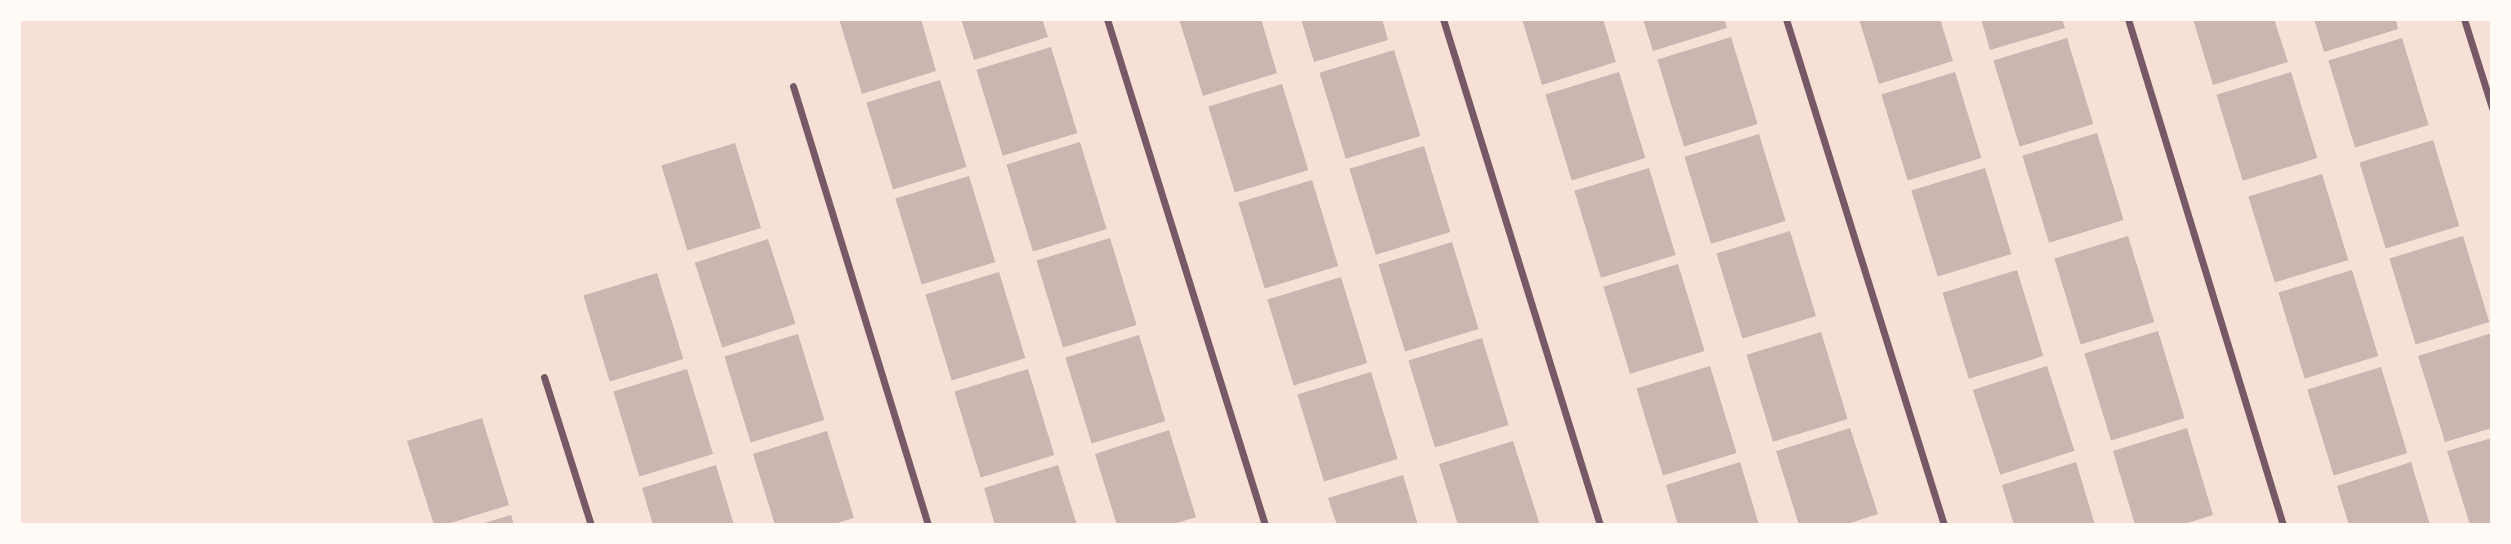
<!DOCTYPE html>
<html>
<head>
<meta charset="utf-8">
<style>
  body { margin:0 }
  #map { position:relative; width:2511px; height:544px; overflow:hidden; background:#f7e1d7; font-family:Cabin,sans-serif }
  div>[style] { position:absolute }
  .building>* { inset:0; background:#ccb4b1; transform-origin:0 0 }
  .minor>* { height:7px; margin:-3.5px; padding:0 3.5px; transform-origin:3.5px; border-radius:3.5px; background:#755966 }
  span { translate:-50% -50%; white-space:nowrap; text-align:center; line-height:1.15; -webkit-text-stroke:5px #fffaf5; paint-order:stroke }
  .frame { position:absolute; inset:0; border:21px solid #fffaf5; pointer-events:none }
</style>
</head>
<body>
<div id="map">
  <div class="building">
    <i style="clip-path:polygon(839px 19px,921px 19px,936px 71px,862px 94px)"></i>
    <i style="clip-path:polygon(961px 19px,1042px 19px,1048px 37px,974px 60px)"></i>
    <i style="clip-path:polygon(1179px 19px,1261px 19px,1277px 73px,1203px 96px)"></i>
    <i style="clip-path:polygon(1301px 19px,1382px 19px,1388px 40px,1314px 62px)"></i>
    <i style="clip-path:polygon(1522px 19px,1603px 19px,1616px 62px,1542px 85px)"></i>
    <i style="clip-path:polygon(1643px 19px,1724px 19px,1727px 28px,1653px 51px)"></i>
    <i style="clip-path:polygon(1859px 19px,1940px 19px,1953px 61px,1879px 84px)"></i>
    <i style="clip-path:polygon(1981px 19px,2062px 19px,2065px 28px,1990px 50px)"></i>
    <i style="clip-path:polygon(2193px 19px,2274px 19px,2288px 62px,2213px 85px)"></i>
    <i style="clip-path:polygon(2314px 19px,2396px 19px,2398px 29px,2324px 52px)"></i>
    <i style="left:1731px;top:37px;width:91px;height:77px;rotate:73deg"></i>
    <i style="left:2067px;top:38px;width:90px;height:77px;rotate:73deg"></i>
    <i style="left:2402px;top:38px;width:91px;height:77px;rotate:73deg"></i>
    <i style="left:1051px;top:47px;width:90px;height:78px;rotate:73deg"></i>
    <i style="left:1394px;top:50px;width:90px;height:78px;rotate:73deg"></i>
    <i style="left:1619px;top:72px;width:90px;height:77px;rotate:73deg"></i>
    <i style="left:1955px;top:72px;width:90px;height:77px;rotate:73deg"></i>
    <i style="left:2291px;top:72px;width:90px;height:78px;rotate:73deg"></i>
    <i style="left:940px;top:80px;width:91px;height:77px;rotate:73deg"></i>
    <i style="left:1282px;top:84px;width:90px;height:77px;rotate:73deg"></i>
    <i style="left:2097px;top:133px;width:91px;height:78px;rotate:73deg"></i>
    <i style="left:1759px;top:134px;width:91px;height:78px;rotate:73deg"></i>
    <i style="left:2433px;top:140px;width:90px;height:77px;rotate:73deg"></i>
    <i style="left:1080px;top:142px;width:91px;height:77px;rotate:73deg"></i>
    <i style="left:735px;top:143px;width:89px;height:77px;rotate:73deg"></i>
    <i style="left:1424px;top:146px;width:90px;height:78px;rotate:73deg"></i>
    <i style="left:1649px;top:168px;width:91px;height:78px;rotate:73deg"></i>
    <i style="left:1985px;top:168px;width:90px;height:77px;rotate:73deg"></i>
    <i style="left:2322px;top:174px;width:90px;height:77px;rotate:73deg"></i>
    <i style="left:969px;top:176px;width:90px;height:77px;rotate:73deg"></i>
    <i style="left:1312px;top:180px;width:90px;height:77px;rotate:73deg"></i>
    <i style="left:1790px;top:231px;width:89px;height:77px;rotate:73deg"></i>
    <i style="left:2128px;top:236px;width:90px;height:77px;rotate:73deg"></i>
    <i style="left:2463px;top:236px;width:90px;height:77px;rotate:73deg"></i>
    <i style="left:1110px;top:238px;width:91px;height:77px;rotate:73deg"></i>
    <i style="left:768px;top:239px;width:89px;height:77px;rotate:72deg"></i>
    <i style="left:1452px;top:242px;width:91px;height:77px;rotate:73deg"></i>
    <i style="left:1678px;top:264px;width:91px;height:78px;rotate:73deg"></i>
    <i style="left:2017px;top:270px;width:90px;height:78px;rotate:73deg"></i>
    <i style="left:2352px;top:270px;width:90px;height:77px;rotate:73deg"></i>
    <i style="left:999px;top:272px;width:90px;height:77px;rotate:73deg"></i>
    <i style="left:657px;top:273px;width:90px;height:77px;rotate:73deg"></i>
    <i style="left:1341px;top:277px;width:90px;height:77px;rotate:73deg"></i>
    <i style="left:2158px;top:331px;width:91px;height:77px;rotate:73deg"></i>
    <i style="left:1821px;top:332px;width:91px;height:78px;rotate:73deg"></i>
    <i style="clip-path:polygon(2492px 333px,2492px 428px,2445px 442px,2418px 356px)"></i>
    <i style="left:798px;top:334px;width:90px;height:77px;rotate:73deg"></i>
    <i style="left:1139px;top:335px;width:90px;height:77px;rotate:73deg"></i>
    <i style="left:1482px;top:338px;width:91px;height:77px;rotate:73deg"></i>
    <i style="left:1710px;top:366px;width:91px;height:77px;rotate:73deg"></i>
    <i style="left:2047px;top:366px;width:89px;height:78px;rotate:72deg"></i>
    <i style="left:2381px;top:367px;width:90px;height:77px;rotate:73deg"></i>
    <i style="left:687px;top:369px;width:89px;height:77px;rotate:73deg"></i>
    <i style="left:1028px;top:369px;width:90px;height:77px;rotate:73deg"></i>
    <i style="left:1371px;top:372px;width:91px;height:77px;rotate:73deg"></i>
    <i style="clip-path:polygon(482px 418px,509px 505px,444px 525px,434px 525px,407px 441px)"></i>
    <i style="clip-path:polygon(1850px 428px,1878px 514px,1844px 525px,1799px 525px,1776px 451px)"></i>
    <i style="clip-path:polygon(2187px 428px,2213px 515px,2181px 525px,2135px 525px,2113px 451px)"></i>
    <i style="clip-path:polygon(1169px 430px,1196px 517px,1171px 525px,1117px 525px,1095px 454px)"></i>
    <i style="clip-path:polygon(827px 431px,854px 518px,831px 525px,775px 525px,753px 454px)"></i>
    <i style="clip-path:polygon(2492px 438px,2492px 525px,2470px 525px,2447px 451px)"></i>
    <i style="clip-path:polygon(1513px 441px,1540px 525px,1458px 525px,1439px 464px)"></i>
    <i style="clip-path:polygon(1740px 462px,1759px 525px,1678px 525px,1666px 485px)"></i>
    <i style="clip-path:polygon(2076px 462px,2095px 525px,2014px 525px,2002px 485px)"></i>
    <i style="clip-path:polygon(2411px 462px,2430px 525px,2349px 525px,2337px 486px)"></i>
    <i style="clip-path:polygon(716px 465px,734px 525px,653px 525px,642px 488px)"></i>
    <i style="clip-path:polygon(1058px 465px,1077px 525px,995px 525px,984px 488px)"></i>
    <i style="clip-path:polygon(1403px 475px,1418px 525px,1337px 525px,1328px 498px)"></i>
    <i style="clip-path:polygon(511px 515px,514px 525px,481px 525px,481px 524px)"></i>
  </div>
  <div class="minor">
    <i style="left:1107px;top:19px;width:530px;rotate:72.66deg"></i>
    <i style="left:1443px;top:19px;width:530px;rotate:72.76deg"></i>
    <i style="left:1786px;top:19px;width:530px;rotate:72.66deg"></i>
    <i style="left:2128px;top:19px;width:529px;rotate:72.97deg"></i>
    <i style="left:2464px;top:19px;width:93px;rotate:72.5deg"></i>
    <i style="left:793px;top:86px;width:459px;rotate:72.9deg"></i>
    <i style="left:544px;top:377px;width:155px;rotate:72.4deg"></i>
  </div>
  <div class="frame"></div>
</div>
</body>
</html>
